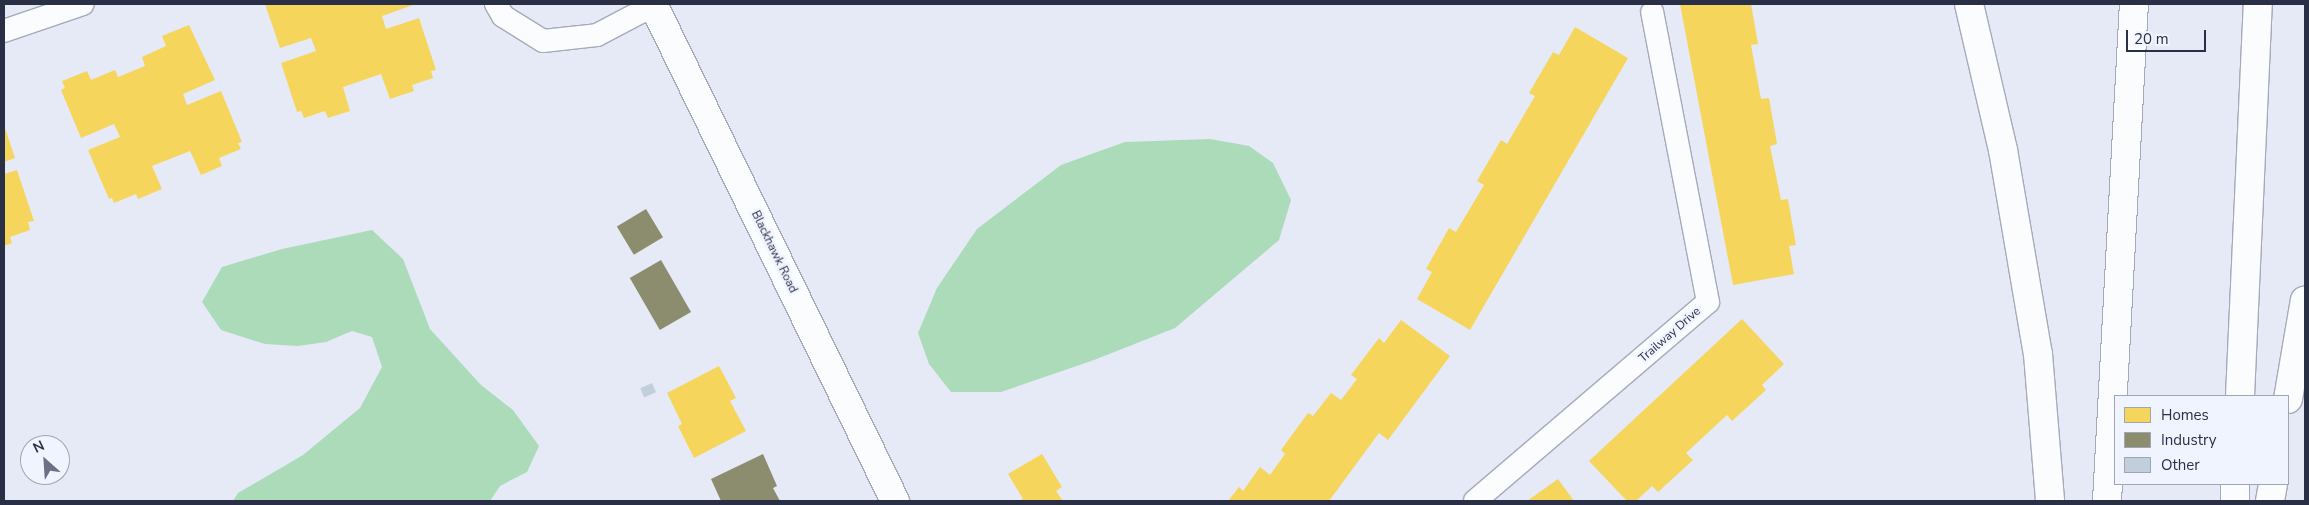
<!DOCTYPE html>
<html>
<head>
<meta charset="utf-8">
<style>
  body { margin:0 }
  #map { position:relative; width:2309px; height:505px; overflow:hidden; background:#e5eaf6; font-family:"Nunito Sans",sans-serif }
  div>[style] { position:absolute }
  .water>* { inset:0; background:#abdbb9 }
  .homes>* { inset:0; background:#f6d55c }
  .industry>* { inset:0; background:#8c8c6e; transform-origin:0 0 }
  .building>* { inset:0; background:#c3cedc; transform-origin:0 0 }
  .roads { filter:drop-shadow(1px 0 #a5aaba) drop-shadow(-1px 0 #a5aaba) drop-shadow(0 1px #a5aaba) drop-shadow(0 -1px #a5aaba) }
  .street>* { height:22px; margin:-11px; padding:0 11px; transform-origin:11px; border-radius:11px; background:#fbfcfe }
  .secondary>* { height:28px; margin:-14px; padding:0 14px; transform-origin:14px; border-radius:14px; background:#fbfcfe }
  .highway>* { height:28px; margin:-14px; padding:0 14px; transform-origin:14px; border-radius:14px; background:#fbfcfe }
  span { translate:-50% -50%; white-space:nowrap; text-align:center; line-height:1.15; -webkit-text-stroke:5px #eff4ff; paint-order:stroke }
  .street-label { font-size:12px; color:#293046 }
  .frame { position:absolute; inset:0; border:5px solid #293046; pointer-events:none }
  .legend { position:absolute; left:2114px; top:395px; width:175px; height:90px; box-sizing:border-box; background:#eff4ff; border:1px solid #a0a6b5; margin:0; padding:6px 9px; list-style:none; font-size:15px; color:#293046 }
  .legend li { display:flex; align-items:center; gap:10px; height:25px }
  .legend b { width:25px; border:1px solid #a0a6b5 }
  .north { position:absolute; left:20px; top:435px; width:50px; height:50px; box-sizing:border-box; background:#eff4ff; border:1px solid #a0a6b5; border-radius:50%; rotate:334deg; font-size:14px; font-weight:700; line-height:20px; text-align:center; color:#293046 }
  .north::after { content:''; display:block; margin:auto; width:18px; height:22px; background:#6b7184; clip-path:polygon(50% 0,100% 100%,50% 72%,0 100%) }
  .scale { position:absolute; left:2126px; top:30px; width:80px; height:22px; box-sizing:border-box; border:2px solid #293046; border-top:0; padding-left:6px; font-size:15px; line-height:18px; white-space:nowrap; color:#293046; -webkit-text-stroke:4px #eff4ff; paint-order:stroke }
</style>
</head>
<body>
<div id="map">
  <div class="water">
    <i style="clip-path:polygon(1210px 139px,1249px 146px,1273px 163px,1291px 200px,1279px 240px,1175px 328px,1094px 360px,1001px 392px,951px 392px,929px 364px,918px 333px,937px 288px,977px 229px,1061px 165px,1125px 142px)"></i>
    <i style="clip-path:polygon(372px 230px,403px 259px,430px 329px,481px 385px,513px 410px,539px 446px,527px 472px,500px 486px,490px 501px,233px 501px,238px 493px,303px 455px,360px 408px,382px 367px,372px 337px,352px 331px,326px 342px,298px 346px,265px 344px,221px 330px,202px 302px,222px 267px,282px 249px)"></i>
  </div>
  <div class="homes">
    <i style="clip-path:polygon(265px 4px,416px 4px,382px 16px,386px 29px,419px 18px,436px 70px,431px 71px,433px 78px,412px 85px,414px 91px,390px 99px,381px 74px,343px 87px,350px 111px,328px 118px,325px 111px,304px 118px,301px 111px,297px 112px,281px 63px,316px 51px,311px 38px,280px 48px)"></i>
    <i style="clip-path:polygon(1680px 4px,1751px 4px,1758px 44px,1751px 45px,1761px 99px,1769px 98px,1777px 144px,1770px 146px,1781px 200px,1788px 199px,1796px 245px,1789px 246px,1794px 274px,1733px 285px)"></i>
    <i style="clip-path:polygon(189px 25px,215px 80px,183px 94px,187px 105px,221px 91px,242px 142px,238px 143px,241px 149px,219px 158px,222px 166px,201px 175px,190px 151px,152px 166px,162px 189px,138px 199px,136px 194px,114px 203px,112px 198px,109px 199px,88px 150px,120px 137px,114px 124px,81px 138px,61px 90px,65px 88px,62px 81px,87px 71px,91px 80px,115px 70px,118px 77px,145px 66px,142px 57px,166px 46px,162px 36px)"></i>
    <i style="clip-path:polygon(1575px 27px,1628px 58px,1470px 330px,1417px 299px,1432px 272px,1426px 269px,1449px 228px,1456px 232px,1484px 185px,1477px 181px,1501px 140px,1507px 144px,1535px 96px,1529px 93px,1553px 52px,1559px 55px)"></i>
    <i style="clip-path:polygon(4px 125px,15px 158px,4px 162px)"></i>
    <i style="clip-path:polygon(17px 170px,34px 221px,28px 222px,30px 230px,10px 237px,12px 243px,4px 246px,4px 174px)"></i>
    <i style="clip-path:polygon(1742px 319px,1784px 364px,1762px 385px,1766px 390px,1732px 421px,1727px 415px,1686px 453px,1693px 460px,1658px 492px,1652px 486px,1636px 501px,1627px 501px,1589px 461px)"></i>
    <i style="clip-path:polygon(1401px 320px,1450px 356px,1388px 440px,1379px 433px,1329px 501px,1228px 501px,1239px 487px,1243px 491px,1260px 467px,1270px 475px,1285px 454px,1281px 450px,1308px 413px,1313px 416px,1331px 393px,1341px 400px,1357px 379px,1351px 375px,1379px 338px,1384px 343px)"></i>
    <i style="clip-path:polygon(719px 366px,736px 398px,730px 401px,746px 431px,694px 458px,678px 426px,682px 424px,667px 393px)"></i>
    <i style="clip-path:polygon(1042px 454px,1062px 487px,1056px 491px,1063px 501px,1018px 501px,1023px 499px,1008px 474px)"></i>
    <i style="clip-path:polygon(1558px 479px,1574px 501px,1527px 501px)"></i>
  </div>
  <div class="industry">
    <i style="left:646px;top:209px;width:33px;height:34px;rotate:59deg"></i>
    <i style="left:661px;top:260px;width:60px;height:36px;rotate:60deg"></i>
    <i style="clip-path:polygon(763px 454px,777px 486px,773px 488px,780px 501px,721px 501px,711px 479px)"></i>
  </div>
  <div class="building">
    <i style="left:652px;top:383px;width:10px;height:13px;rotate:66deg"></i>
  </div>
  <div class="roads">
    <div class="street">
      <i style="left:496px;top:4px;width:14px;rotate:60deg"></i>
      <i style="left:503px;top:16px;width:47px;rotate:32deg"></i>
      <i style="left:543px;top:41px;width:54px;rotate:-6.3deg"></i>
      <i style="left:597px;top:35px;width:64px;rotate:-27.8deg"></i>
      <i style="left:4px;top:31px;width:83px;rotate:-18.9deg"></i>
      <i style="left:1475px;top:501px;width:306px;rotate:-40.5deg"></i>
      <i style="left:1708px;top:302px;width:295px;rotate:-100.9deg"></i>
    </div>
    <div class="secondary">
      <i style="left:653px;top:4px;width:553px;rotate:64.04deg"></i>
    </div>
    <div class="highway">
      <i style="left:1969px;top:4px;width:150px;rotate:76.9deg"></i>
      <i style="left:2003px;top:150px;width:207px;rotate:80.3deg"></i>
      <i style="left:2038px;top:354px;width:147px;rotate:85.3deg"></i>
      <i style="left:2240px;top:396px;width:392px;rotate:-87.4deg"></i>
      <i style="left:2288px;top:399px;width:100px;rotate:-80.3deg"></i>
      <i style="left:2107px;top:501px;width:498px;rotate:-86.9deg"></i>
      <i style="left:2235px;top:501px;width:17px;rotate:-90deg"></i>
      <i style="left:2270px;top:501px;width:17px;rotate:-80deg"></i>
    </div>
  </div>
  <div class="street-label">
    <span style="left:774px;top:252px;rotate:64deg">Blackhawk Road</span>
    <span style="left:1670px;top:335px;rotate:-41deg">Trailway Drive</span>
  </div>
  <div class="frame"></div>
  <ul class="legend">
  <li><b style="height:14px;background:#f6d55c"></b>Homes</li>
  <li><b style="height:14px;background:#8c8c6e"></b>Industry</li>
  <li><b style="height:14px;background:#c3cedc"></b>Other</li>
  </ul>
  <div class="north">N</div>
  <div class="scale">20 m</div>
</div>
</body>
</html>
